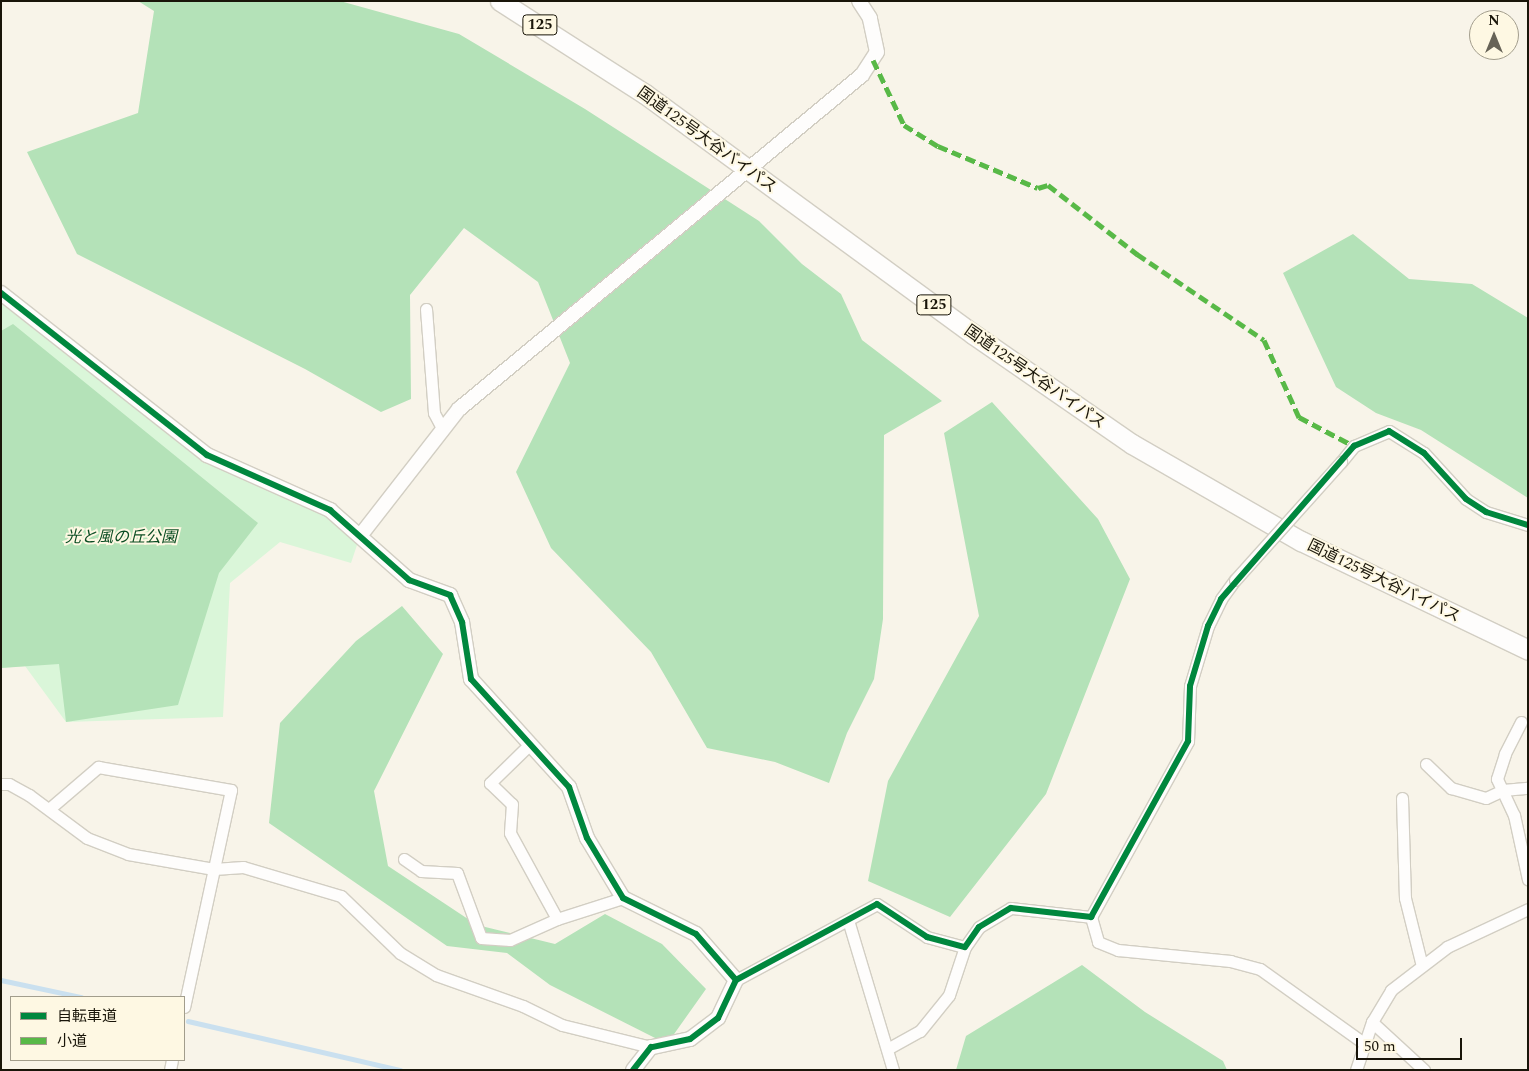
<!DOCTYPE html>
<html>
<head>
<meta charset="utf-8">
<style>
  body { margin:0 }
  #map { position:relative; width:1529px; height:1071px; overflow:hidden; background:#f8f4e9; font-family:Spectral,"Noto Sans JP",serif }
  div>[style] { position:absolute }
  .green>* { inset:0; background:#daf6d9 }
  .forest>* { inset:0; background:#b4e2b8 }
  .stream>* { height:4.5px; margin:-2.25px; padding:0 2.25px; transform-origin:2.25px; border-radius:2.25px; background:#cae0ef }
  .roads { filter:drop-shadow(1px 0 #d2cec3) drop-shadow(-1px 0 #d2cec3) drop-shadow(0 1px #d2cec3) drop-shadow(0 -1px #d2cec3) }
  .minor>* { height:11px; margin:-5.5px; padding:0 5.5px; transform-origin:5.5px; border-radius:5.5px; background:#fefdfc }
  .tertiary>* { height:14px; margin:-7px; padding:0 7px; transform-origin:7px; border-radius:7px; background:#fefdfc }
  .trunk>* { height:19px; margin:-9.5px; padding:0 9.5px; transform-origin:9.5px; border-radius:9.5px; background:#fefdfc }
  .bridges { filter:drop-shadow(1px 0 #d2cec3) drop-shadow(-1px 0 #d2cec3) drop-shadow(0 1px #d2cec3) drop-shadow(0 -1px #d2cec3) }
  .minor-bridge>* { height:11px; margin:-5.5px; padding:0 5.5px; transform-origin:5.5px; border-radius:5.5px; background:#fefdfc }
  .quiet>* { height:5px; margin-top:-2.5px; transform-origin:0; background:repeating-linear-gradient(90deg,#58b947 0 10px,transparent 0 15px) }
  .cycleway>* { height:6px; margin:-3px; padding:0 3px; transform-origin:3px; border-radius:3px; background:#00873e }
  span { translate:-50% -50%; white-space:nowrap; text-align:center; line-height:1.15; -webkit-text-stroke:4px #fef8e3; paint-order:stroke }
  .shield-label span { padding:1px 4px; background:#fef8e3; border:1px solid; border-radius:4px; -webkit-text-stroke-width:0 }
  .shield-label { font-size:15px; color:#191509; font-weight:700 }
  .street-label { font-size:16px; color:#191509 }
  .park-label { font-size:16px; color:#0b4d23; font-style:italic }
  .frame { position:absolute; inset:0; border:2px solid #191509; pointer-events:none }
  .legend { position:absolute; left:10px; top:996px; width:175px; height:65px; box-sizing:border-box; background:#fef8e3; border:1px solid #a29d8c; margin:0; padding:6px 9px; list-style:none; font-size:15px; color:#191509 }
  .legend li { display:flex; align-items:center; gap:10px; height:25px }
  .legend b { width:25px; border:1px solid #a29d8c }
  .north { position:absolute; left:1469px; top:10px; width:50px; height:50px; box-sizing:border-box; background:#fef8e3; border:1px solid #a29d8c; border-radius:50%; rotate:0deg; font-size:14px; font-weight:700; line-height:20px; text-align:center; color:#191509 }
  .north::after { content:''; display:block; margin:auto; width:18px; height:22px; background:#676357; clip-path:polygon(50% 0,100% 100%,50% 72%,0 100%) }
  .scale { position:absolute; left:1356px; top:1038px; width:106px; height:22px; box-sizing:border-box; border:2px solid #191509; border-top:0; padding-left:6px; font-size:15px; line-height:18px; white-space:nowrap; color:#191509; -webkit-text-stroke:4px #fef8e3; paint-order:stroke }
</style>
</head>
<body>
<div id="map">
  <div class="green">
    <i style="clip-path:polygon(1px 293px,207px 455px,330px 510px,360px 536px,351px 563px,280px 542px,230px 583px,223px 717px,66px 722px,25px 666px,1px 668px)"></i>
  </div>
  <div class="forest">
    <i style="clip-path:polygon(138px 1px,340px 1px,459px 34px,585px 109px,759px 221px,802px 264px,841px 294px,862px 340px,942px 401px,884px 435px,883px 619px,874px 679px,847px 733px,829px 783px,775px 762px,707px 748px,651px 652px,551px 548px,516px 472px,570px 363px,538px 282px,464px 228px,410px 295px,411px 399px,381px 412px,305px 369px,77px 254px,27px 152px,138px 113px,154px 11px)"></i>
    <i style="clip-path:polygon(1353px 234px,1409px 279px,1472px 284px,1528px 318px,1528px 498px,1421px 430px,1376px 413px,1336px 387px,1283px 273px)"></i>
    <i style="clip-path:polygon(13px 324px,258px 523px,219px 573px,178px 705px,66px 722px,59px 664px,1px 668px,1px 331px)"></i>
    <i style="clip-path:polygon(992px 402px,1098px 519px,1130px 579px,1046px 794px,950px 917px,868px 881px,888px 781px,979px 616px,944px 433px)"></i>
    <i style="clip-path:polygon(402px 606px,443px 654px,374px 791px,388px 866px,477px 925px,555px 944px,605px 914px,662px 944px,706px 989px,667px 1044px,550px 985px,507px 953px,447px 946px,269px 823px,280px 723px,356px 641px)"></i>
    <i style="clip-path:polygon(1082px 965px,1145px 1012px,1223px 1061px,1227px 1070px,956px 1070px,966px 1036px)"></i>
  </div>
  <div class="stream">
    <i style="left:1px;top:980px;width:82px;rotate:12deg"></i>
    <i style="left:188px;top:1021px;width:218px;rotate:13deg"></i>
  </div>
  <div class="roads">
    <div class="minor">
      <i style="left:426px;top:309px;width:104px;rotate:85.6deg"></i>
      <i style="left:434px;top:413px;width:19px;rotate:62deg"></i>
      <i style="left:1341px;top:462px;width:21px;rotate:-51deg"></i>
      <i style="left:1354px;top:446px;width:38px;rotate:-23deg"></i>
      <i style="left:1389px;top:431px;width:41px;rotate:32.2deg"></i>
      <i style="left:1424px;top:453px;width:62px;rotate:47.6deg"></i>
      <i style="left:1466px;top:499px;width:24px;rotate:33deg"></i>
      <i style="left:1486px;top:512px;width:44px;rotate:17.2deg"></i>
      <i style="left:1521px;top:722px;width:36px;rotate:117deg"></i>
      <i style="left:1505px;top:754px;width:26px;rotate:108deg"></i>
      <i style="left:1497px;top:779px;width:40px;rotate:65deg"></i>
      <i style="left:1514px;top:815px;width:66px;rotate:77.7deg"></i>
      <i style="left:530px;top:744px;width:56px;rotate:135.7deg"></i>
      <i style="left:490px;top:783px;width:30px;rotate:44deg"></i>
      <i style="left:512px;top:804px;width:29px;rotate:94deg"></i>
      <i style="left:510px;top:833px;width:98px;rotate:61.3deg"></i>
      <i style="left:557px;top:919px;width:69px;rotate:-17.7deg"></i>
      <i style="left:1426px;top:764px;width:35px;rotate:44deg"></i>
      <i style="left:1451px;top:788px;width:36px;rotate:16deg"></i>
      <i style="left:1486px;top:798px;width:19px;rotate:-25deg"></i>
      <i style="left:1503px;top:790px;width:25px;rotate:-5deg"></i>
      <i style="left:1px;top:784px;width:8px"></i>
      <i style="left:9px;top:784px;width:23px;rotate:29deg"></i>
      <i style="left:29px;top:795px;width:72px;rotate:36.6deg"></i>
      <i style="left:87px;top:838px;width:44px;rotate:21.3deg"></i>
      <i style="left:128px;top:854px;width:87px;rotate:9.9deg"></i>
      <i style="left:214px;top:869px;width:29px;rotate:-4deg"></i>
      <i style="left:243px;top:867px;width:102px;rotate:16.5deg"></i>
      <i style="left:341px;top:896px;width:82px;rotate:44deg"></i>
      <i style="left:400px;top:953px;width:42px;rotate:31.4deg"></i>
      <i style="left:436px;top:975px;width:92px;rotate:19.6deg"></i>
      <i style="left:523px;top:1006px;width:43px;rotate:26deg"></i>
      <i style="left:562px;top:1025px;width:92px;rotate:13.9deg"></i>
      <i style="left:1402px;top:798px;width:100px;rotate:88.3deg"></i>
      <i style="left:1405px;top:898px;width:70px;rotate:76deg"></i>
      <i style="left:49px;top:809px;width:65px;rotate:-40.6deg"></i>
      <i style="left:98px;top:767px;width:135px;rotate:9.8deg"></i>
      <i style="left:231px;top:790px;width:222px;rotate:102.2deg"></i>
      <i style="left:404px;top:859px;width:21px;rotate:35deg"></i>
      <i style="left:421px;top:871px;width:36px;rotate:3deg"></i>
      <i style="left:457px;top:873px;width:69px;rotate:69.7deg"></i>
      <i style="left:481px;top:938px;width:29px;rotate:4deg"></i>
      <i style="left:510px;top:940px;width:51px;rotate:-24.1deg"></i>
      <i style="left:1091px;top:917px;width:26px;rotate:74deg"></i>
      <i style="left:1098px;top:942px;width:22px;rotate:22deg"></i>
      <i style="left:1118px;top:950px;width:113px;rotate:5.6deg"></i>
      <i style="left:1230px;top:961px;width:31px;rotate:15deg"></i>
      <i style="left:1260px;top:969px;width:129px;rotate:35.5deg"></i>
      <i style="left:848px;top:920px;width:157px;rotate:73.3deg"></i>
      <i style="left:736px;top:980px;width:160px;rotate:-28.3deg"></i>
      <i style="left:877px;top:904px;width:60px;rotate:33.4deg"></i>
      <i style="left:927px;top:937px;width:39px;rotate:15deg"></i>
      <i style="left:965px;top:947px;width:24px;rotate:-55deg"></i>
      <i style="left:979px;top:927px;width:37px;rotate:-31deg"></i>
      <i style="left:1011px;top:908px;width:81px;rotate:6.4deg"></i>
      <i style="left:1091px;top:917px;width:201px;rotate:-61.1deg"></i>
      <i style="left:1188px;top:741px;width:55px;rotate:-87.9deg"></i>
      <i style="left:1190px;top:686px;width:63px;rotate:-73.3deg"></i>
      <i style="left:1208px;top:626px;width:30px;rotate:-64deg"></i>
      <i style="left:1221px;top:599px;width:24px;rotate:-54deg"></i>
      <i style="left:1372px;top:1022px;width:71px;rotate:42.7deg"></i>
      <i style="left:889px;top:1048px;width:35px;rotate:-29deg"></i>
      <i style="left:920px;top:1031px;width:46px;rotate:-51.1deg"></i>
      <i style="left:949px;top:995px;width:51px;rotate:-71.6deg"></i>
      <i style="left:170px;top:1070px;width:10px;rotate:-79deg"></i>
      <i style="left:1356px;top:1070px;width:51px;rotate:-71.6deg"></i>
      <i style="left:1372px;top:1022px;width:37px;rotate:-59deg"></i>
      <i style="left:1391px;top:990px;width:71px;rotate:-37.5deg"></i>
      <i style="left:1447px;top:947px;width:89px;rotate:-25.1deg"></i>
    </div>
    <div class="tertiary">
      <i style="left:1px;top:293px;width:262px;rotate:38.2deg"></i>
      <i style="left:207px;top:455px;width:135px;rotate:24.1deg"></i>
      <i style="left:330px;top:510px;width:106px;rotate:41.5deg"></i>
      <i style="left:409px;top:580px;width:44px;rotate:20.1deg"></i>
      <i style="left:450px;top:595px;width:30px;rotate:66deg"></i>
      <i style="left:462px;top:622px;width:58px;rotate:81deg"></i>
      <i style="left:471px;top:679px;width:146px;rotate:47.8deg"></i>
      <i style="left:569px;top:787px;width:54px;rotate:70.6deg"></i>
      <i style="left:587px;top:838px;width:70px;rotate:59deg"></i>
      <i style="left:623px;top:898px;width:81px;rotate:26.3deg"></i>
      <i style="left:696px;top:934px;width:61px;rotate:49deg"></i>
      <i style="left:736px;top:980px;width:42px;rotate:115.3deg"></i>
      <i style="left:718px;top:1018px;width:35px;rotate:143deg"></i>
      <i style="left:690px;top:1039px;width:40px;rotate:168deg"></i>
      <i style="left:651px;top:1047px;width:29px;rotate:128deg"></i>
      <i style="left:360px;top:536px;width:161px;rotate:-52.1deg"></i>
      <i style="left:459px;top:409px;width:523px;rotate:-39.65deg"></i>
      <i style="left:862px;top:75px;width:27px;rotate:-57deg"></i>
      <i style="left:877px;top:52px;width:35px;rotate:-102deg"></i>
      <i style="left:870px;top:18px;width:20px;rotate:-123deg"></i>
    </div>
    <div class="trunk">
      <i style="left:500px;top:1px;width:172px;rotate:32.7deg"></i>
      <i style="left:645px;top:94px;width:406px;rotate:36.2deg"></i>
      <i style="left:973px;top:334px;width:193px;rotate:34.7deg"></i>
      <i style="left:1132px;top:444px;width:195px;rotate:29.9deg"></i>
      <i style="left:1301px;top:541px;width:252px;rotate:25.6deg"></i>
    </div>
  </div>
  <div class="bridges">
    <div class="minor-bridge">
      <i style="left:1235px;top:580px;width:159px;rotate:-48.1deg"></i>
    </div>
  </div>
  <div class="quiet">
    <i style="left:873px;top:60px;width:72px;rotate:64.5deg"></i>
    <i style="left:904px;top:125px;width:40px;rotate:32deg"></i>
    <i style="left:938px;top:146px;width:108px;rotate:22.8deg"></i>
    <i style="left:1038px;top:188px;width:10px;rotate:-17deg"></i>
    <i style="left:1048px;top:185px;width:113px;rotate:37.8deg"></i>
    <i style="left:1137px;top:254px;width:153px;rotate:34.1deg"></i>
    <i style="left:1264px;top:340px;width:85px;rotate:65.6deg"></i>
    <i style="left:1299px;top:417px;width:62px;rotate:27.8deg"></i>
  </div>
  <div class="cycleway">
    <i style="left:1px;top:293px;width:262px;rotate:38.2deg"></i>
    <i style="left:207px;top:455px;width:135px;rotate:24.1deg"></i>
    <i style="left:330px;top:510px;width:106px;rotate:41.5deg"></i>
    <i style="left:409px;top:580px;width:44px;rotate:20.1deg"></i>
    <i style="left:450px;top:595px;width:30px;rotate:66deg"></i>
    <i style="left:462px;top:622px;width:58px;rotate:81deg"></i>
    <i style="left:471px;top:679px;width:146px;rotate:47.8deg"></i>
    <i style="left:569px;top:787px;width:54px;rotate:70.6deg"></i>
    <i style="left:587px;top:838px;width:70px;rotate:59deg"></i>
    <i style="left:623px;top:898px;width:81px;rotate:26.3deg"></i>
    <i style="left:696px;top:934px;width:61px;rotate:49deg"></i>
    <i style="left:736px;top:980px;width:42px;rotate:115.3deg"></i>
    <i style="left:718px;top:1018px;width:35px;rotate:143deg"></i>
    <i style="left:690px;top:1039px;width:40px;rotate:168deg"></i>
    <i style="left:651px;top:1047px;width:29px;rotate:128deg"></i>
    <i style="left:736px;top:980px;width:160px;rotate:-28.3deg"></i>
    <i style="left:877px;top:904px;width:60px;rotate:33.4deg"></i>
    <i style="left:927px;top:937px;width:39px;rotate:15deg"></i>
    <i style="left:965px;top:947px;width:24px;rotate:-55deg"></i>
    <i style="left:979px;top:927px;width:37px;rotate:-31deg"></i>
    <i style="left:1011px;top:908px;width:81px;rotate:6.4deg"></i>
    <i style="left:1091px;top:917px;width:201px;rotate:-61.1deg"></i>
    <i style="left:1188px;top:741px;width:55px;rotate:-87.9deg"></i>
    <i style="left:1190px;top:686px;width:63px;rotate:-73.3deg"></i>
    <i style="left:1208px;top:626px;width:30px;rotate:-64deg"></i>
    <i style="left:1221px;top:599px;width:203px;rotate:-49deg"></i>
    <i style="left:1354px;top:446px;width:38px;rotate:-23deg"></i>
    <i style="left:1389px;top:431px;width:41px;rotate:32.2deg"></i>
    <i style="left:1424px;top:453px;width:62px;rotate:47.6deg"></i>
    <i style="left:1466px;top:499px;width:24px;rotate:33deg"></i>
    <i style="left:1486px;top:512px;width:44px;rotate:17.2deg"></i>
  </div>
  <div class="shield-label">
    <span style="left:540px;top:25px">125</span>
    <span style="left:934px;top:305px">125</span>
  </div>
  <div class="street-label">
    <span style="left:707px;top:140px;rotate:36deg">国道125号大谷バイパス</span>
    <span style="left:1035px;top:377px;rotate:35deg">国道125号大谷バイパス</span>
    <span style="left:1384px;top:581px;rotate:26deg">国道125号大谷バイパス</span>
  </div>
  <div class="park-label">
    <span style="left:121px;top:537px">光と風の丘公園</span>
  </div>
  <div class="frame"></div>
  <ul class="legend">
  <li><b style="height:6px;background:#00873e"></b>自転車道</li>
  <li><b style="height:6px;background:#58b947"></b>小道</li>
  </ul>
  <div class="north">N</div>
  <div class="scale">50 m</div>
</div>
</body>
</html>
